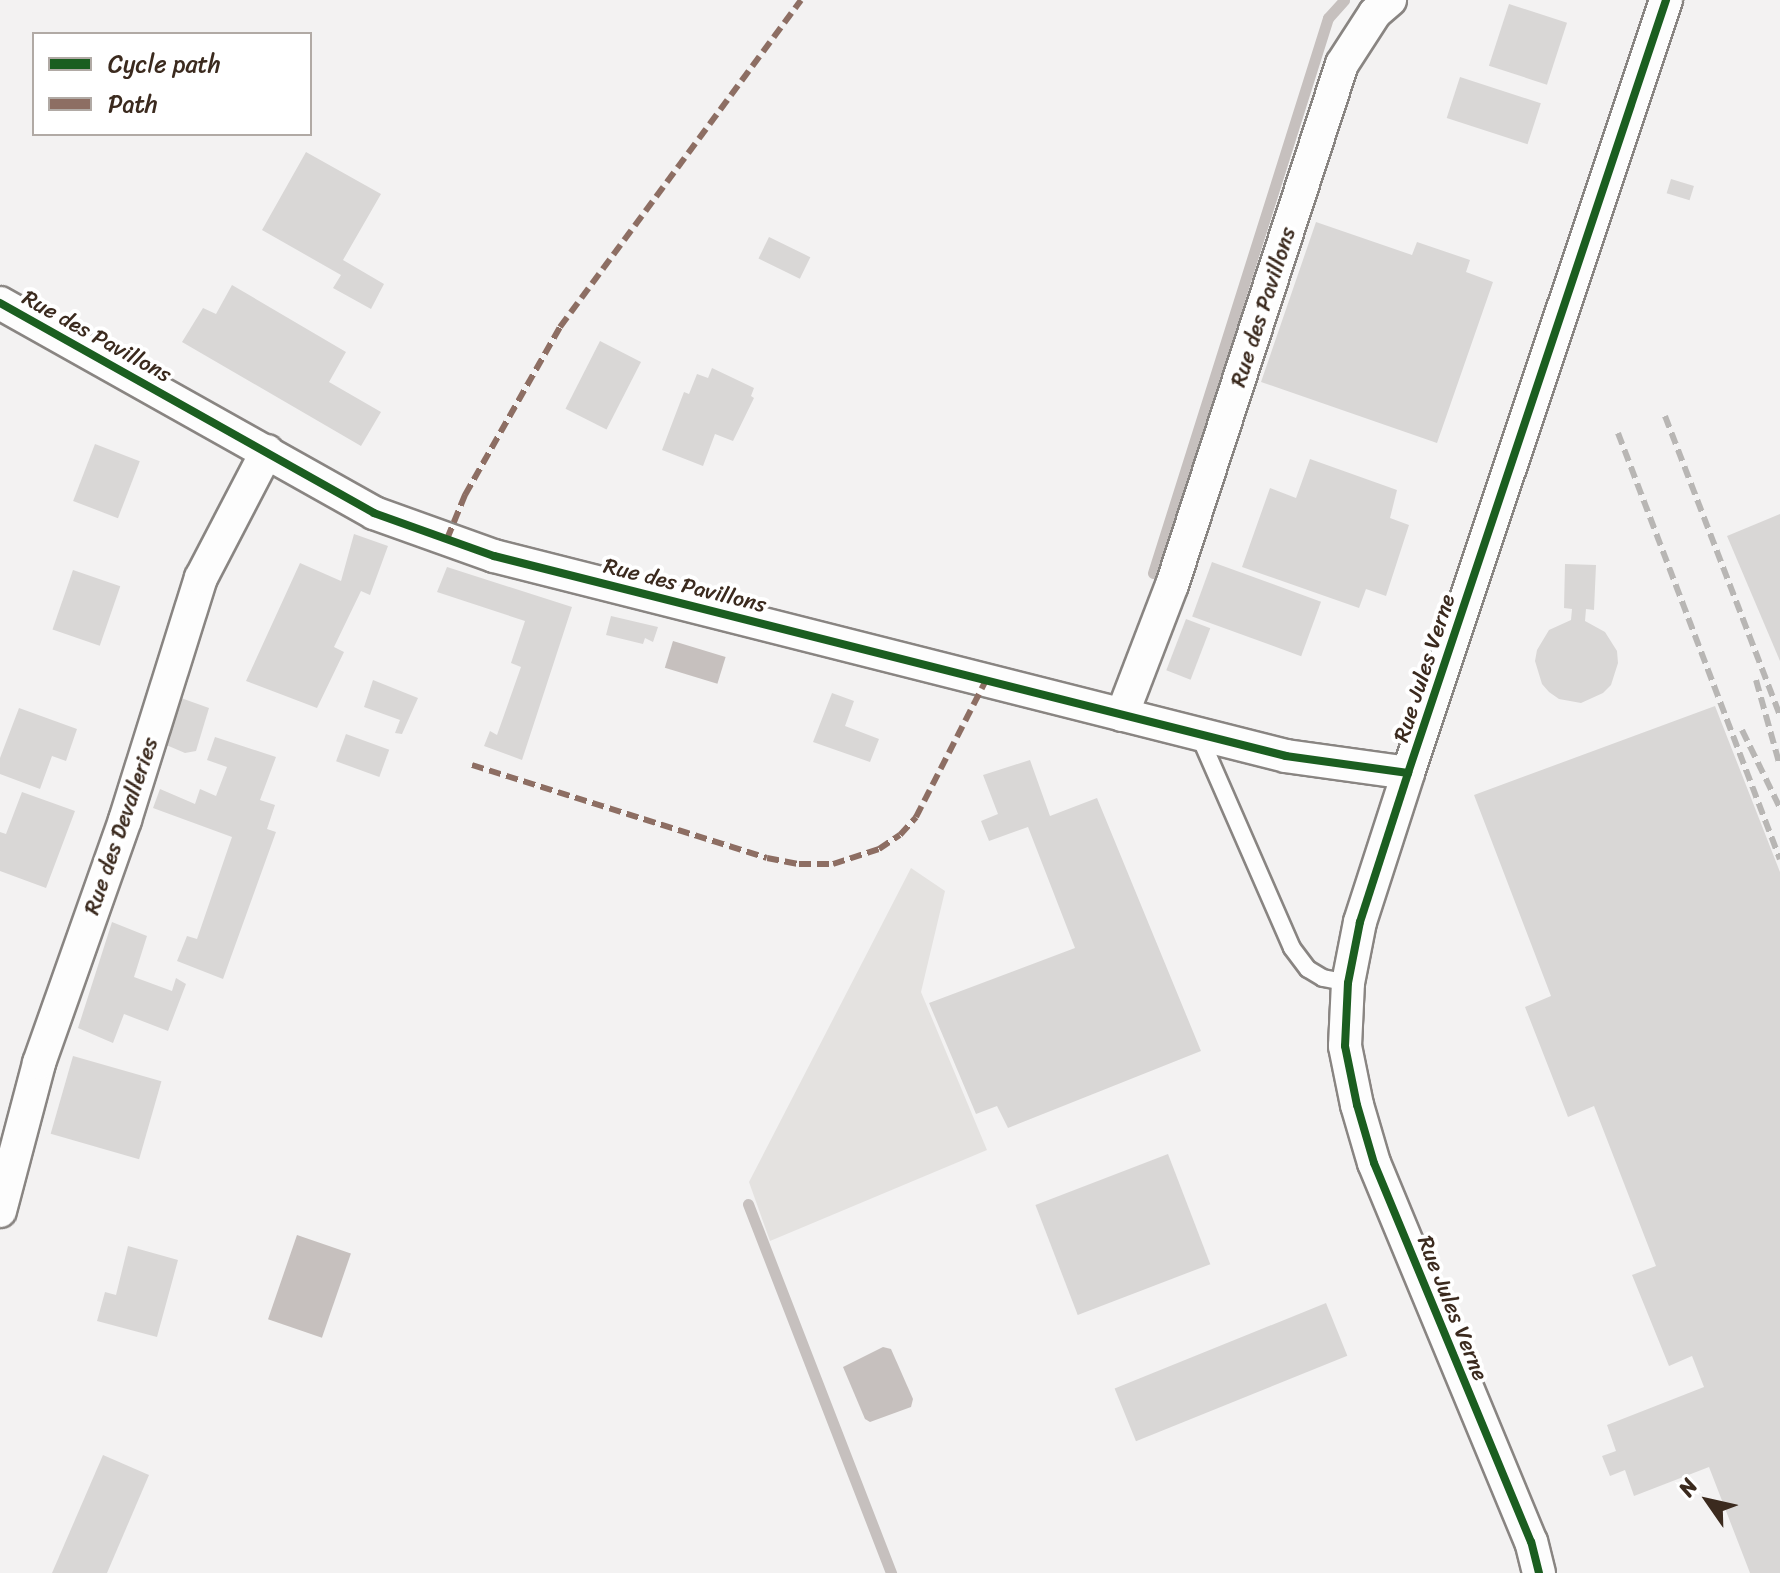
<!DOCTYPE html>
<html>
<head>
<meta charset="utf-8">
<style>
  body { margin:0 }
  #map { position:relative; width:1780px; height:1573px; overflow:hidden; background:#f3f2f2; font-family:Sriracha,sans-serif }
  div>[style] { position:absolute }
  .green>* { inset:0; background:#e4e2e0 }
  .water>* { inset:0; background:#c6c0be; transform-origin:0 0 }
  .stream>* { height:11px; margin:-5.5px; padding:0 5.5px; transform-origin:5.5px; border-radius:5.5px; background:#c6c0be }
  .building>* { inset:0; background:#d9d7d6; transform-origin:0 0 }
  .roads { filter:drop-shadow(2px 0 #898582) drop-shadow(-2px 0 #898582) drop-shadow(0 2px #898582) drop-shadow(0 -2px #898582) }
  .service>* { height:16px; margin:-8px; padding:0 8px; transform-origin:8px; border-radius:8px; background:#fdfdfd }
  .minor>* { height:32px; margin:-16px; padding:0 16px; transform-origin:16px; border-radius:16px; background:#fdfdfd }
  .rail>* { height:6px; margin-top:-3px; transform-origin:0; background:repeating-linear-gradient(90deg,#b8b6b4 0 12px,transparent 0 18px) }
  .quiet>* { height:6px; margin-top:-3px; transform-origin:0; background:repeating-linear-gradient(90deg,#8d6e63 0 12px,transparent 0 18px) }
  .cycleway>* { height:8px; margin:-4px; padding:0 4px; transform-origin:4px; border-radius:4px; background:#1b5e20 }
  span { translate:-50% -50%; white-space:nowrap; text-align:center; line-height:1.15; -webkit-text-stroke:8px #fff; paint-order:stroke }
  .street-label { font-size:22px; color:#3b2a1e }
  .legend { position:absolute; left:32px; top:32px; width:280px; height:104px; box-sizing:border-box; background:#fff; border:2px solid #b1aaa5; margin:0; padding:10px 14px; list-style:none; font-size:24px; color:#3b2a1e }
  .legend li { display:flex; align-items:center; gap:16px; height:40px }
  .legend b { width:40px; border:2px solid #b1aaa5 }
  .north { position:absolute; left:1668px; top:1461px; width:80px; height:80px; -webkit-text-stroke:6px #fff; paint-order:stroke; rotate:304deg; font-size:22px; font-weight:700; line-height:32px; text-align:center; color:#3b2a1e }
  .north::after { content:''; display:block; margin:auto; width:28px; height:36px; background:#3b2a1e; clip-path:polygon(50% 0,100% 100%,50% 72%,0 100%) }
</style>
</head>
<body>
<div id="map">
  <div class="green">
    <i style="clip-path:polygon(911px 868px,945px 891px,921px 992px,987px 1150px,770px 1241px,749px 1182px)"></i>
  </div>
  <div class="water">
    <i style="left:673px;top:641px;width:55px;height:28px;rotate:17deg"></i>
    <i style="left:297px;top:1235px;width:57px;height:89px;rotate:19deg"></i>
    <i style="clip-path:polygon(883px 1347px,891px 1349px,913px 1399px,911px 1407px,870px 1422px,865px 1419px,843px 1367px)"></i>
  </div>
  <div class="stream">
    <i style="left:1153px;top:573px;width:582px;rotate:-72.5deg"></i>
    <i style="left:1328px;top:18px;width:24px;rotate:-48deg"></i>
    <i style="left:748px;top:1204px;width:396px;rotate:68.8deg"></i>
  </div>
  <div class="building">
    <i style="left:1509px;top:4px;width:61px;height:65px;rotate:18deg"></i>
    <i style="left:1460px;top:77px;width:85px;height:43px;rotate:18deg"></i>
    <i style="clip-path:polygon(306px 152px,381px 194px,343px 260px,384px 284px,371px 309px,333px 288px,341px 275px,262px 230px)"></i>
    <i style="left:1671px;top:179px;width:24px;height:15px;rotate:17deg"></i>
    <i style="clip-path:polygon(1316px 222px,1412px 255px,1417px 242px,1470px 260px,1466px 272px,1493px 282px,1437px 443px,1261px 382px)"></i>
    <i style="left:769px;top:237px;width:46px;height:24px;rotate:26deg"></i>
    <i style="clip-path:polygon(232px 285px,346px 352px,329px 382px,381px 412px,361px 446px,182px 342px,203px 308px,216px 314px)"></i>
    <i style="left:600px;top:341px;width:46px;height:76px;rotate:27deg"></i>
    <i style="clip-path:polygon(712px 368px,754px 388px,751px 396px,754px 398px,733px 441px,715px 434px,703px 466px,662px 450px,684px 392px,689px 394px,697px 374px,708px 378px)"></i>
    <i style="left:95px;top:444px;width:48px;height:61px;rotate:21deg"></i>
    <i style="clip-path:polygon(1310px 459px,1397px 490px,1390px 518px,1409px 525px,1386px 596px,1366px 589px,1359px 608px,1242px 567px,1270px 488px,1296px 498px)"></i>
    <i style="clip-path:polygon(1780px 514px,1780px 661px,1727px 536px)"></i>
    <i style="clip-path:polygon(354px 534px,388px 546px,370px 595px,361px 591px,334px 647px,344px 652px,317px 708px,246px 681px,300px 563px,341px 581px)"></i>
    <i style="left:1212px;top:562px;width:116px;height:58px;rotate:20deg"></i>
    <i style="clip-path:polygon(1565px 564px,1596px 565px,1594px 610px,1586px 609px,1585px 621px,1605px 632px,1617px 651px,1618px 663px,1611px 685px,1603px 693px,1581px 703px,1559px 699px,1549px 692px,1542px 684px,1535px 661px,1537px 650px,1549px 630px,1571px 620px,1572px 609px,1564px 608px)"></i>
    <i style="clip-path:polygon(447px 567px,572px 607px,522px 760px,484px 746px,490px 731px,497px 735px,521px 667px,511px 663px,525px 621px,437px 592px)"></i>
    <i style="left:73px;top:570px;width:50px;height:63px;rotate:19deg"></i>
    <i style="clip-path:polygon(611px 616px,658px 627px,653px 642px,645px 638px,643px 644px,606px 635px)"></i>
    <i style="left:1186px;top:619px;width:26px;height:55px;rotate:21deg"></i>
    <i style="clip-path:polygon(373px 680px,418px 698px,402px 734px,395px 733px,400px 720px,364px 707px)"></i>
    <i style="clip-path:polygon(832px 693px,854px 701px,845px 726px,879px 739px,870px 762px,813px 742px)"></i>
    <i style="clip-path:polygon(181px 698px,209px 708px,196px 751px,185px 753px,164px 744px)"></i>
    <i style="clip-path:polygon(1715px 706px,1780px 872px,1780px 1573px,1750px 1573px,1709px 1467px,1634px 1496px,1625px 1470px,1610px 1476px,1602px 1456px,1616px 1451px,1607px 1425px,1704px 1387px,1692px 1356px,1669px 1366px,1632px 1275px,1656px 1266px,1594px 1106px,1568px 1117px,1525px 1007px,1551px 996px,1474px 795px)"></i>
    <i style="clip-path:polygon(19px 708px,77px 729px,66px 761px,52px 756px,40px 789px,0 774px,0 758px)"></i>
    <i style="left:346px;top:734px;width:46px;height:29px;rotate:20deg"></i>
    <i style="clip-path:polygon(215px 737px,276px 757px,260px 800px,275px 805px,267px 829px,276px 832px,223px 979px,177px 961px,187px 936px,197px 939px,232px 837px,153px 808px,160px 789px,195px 804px,200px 789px,216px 796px,227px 767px,207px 760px)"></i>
    <i style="clip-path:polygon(1030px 760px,1050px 816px,1097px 798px,1201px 1051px,1008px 1128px,997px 1106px,976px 1114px,929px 1003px,1075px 948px,1028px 827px,989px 841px,981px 821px,998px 814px,983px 775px)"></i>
    <i style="clip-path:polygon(22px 792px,75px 811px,46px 888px,0 871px,0 832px,6px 834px)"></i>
    <i style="clip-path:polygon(112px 922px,147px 936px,134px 977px,172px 991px,176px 978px,186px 984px,168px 1031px,124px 1014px,113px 1043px,78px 1028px)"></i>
    <i style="left:73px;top:1056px;width:92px;height:81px;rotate:16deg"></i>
    <i style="left:1168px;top:1154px;width:118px;height:142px;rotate:69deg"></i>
    <i style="clip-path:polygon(128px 1246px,178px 1260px,157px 1337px,97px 1321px,105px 1292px,116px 1295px)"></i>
    <i style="left:1326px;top:1303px;width:57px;height:228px;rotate:68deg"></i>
    <i style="clip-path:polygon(103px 1455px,149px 1475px,107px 1573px,52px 1573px)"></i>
  </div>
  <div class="roads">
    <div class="service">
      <i style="left:1199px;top:735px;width:232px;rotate:66.4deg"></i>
      <i style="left:1292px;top:948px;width:26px;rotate:53deg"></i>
      <i style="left:1308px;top:969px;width:17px;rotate:31deg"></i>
      <i style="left:1323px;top:978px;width:25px;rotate:11deg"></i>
    </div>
    <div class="minor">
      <i style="left:0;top:303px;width:429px;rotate:29.3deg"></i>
      <i style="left:374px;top:513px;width:127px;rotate:19.7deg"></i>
      <i style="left:494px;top:556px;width:817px;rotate:14.17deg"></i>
      <i style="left:1286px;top:756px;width:123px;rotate:7.9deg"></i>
      <i style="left:1122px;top:715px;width:139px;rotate:-69deg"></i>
      <i style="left:1172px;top:585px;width:548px;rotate:-71.93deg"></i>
      <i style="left:1342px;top:64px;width:61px;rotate:-57.1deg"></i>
      <i style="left:1375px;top:13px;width:20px;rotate:-41deg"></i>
      <i style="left:0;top:1211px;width:153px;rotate:-75.2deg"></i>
      <i style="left:39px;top:1063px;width:258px;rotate:-70.5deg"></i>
      <i style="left:125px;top:820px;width:254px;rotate:-72.6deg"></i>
      <i style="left:201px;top:578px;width:143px;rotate:-62.5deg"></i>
      <i style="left:1539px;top:1573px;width:32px;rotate:-104deg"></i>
      <i style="left:1531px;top:1542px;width:410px;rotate:-112.5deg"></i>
      <i style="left:1374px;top:1163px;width:60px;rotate:-106.3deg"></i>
      <i style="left:1357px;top:1105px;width:60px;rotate:-101.5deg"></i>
      <i style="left:1345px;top:1046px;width:63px;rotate:-87.3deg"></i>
      <i style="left:1348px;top:983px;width:62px;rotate:-78.9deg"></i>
      <i style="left:1360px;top:922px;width:157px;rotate:-72.1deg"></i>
      <i style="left:1408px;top:773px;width:815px;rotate:-71.54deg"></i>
    </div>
  </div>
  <div class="rail">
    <i style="left:1665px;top:416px;width:320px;rotate:69deg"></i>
    <i style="left:1618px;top:433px;width:456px;rotate:69.2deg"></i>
    <i style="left:1756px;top:680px;width:89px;rotate:74.4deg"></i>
    <i style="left:1742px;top:730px;width:87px;rotate:64deg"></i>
  </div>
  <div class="quiet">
    <i style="left:447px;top:539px;width:48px;rotate:-67.8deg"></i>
    <i style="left:465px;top:495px;width:193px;rotate:-60.5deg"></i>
    <i style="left:560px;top:327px;width:406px;rotate:-53.6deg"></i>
    <i style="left:472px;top:765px;width:309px;rotate:17.5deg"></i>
    <i style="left:767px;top:858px;width:33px;rotate:11deg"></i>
    <i style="left:799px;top:864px;width:34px"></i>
    <i style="left:833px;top:864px;width:48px;rotate:-18.1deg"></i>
    <i style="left:879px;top:849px;width:25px;rotate:-34deg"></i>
    <i style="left:900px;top:835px;width:24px;rotate:-48deg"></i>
    <i style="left:916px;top:817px;width:154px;rotate:-62.9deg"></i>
  </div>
  <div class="cycleway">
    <i style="left:0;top:303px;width:429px;rotate:29.3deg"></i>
    <i style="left:374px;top:513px;width:127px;rotate:19.7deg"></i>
    <i style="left:494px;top:556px;width:817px;rotate:14.17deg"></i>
    <i style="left:1286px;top:756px;width:123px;rotate:7.9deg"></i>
    <i style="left:1539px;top:1573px;width:32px;rotate:-104deg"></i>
    <i style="left:1531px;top:1542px;width:410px;rotate:-112.5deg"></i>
    <i style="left:1374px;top:1163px;width:60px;rotate:-106.3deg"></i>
    <i style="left:1357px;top:1105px;width:60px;rotate:-101.5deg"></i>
    <i style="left:1345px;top:1046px;width:63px;rotate:-87.3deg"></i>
    <i style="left:1348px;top:983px;width:62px;rotate:-78.9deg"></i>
    <i style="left:1360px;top:922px;width:157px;rotate:-72.1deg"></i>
    <i style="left:1408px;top:773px;width:815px;rotate:-71.54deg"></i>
  </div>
  <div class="street-label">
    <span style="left:1263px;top:307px;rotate:-72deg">Rue des Pavillons</span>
    <span style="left:97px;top:336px;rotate:29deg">Rue des Pavillons</span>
    <span style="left:685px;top:585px;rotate:14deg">Rue des Pavillons</span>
    <span style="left:1424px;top:668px;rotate:-72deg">Rue Jules Verne</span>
    <span style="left:121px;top:826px;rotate:-71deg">Rue des Devalleries</span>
    <span style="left:1453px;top:1308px;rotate:68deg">Rue Jules Verne</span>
  </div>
  <ul class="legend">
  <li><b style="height:10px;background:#1b5e20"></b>Cycle path</li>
  <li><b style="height:10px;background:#8d6e63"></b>Path</li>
  </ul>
  <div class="north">N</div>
</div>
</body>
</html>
